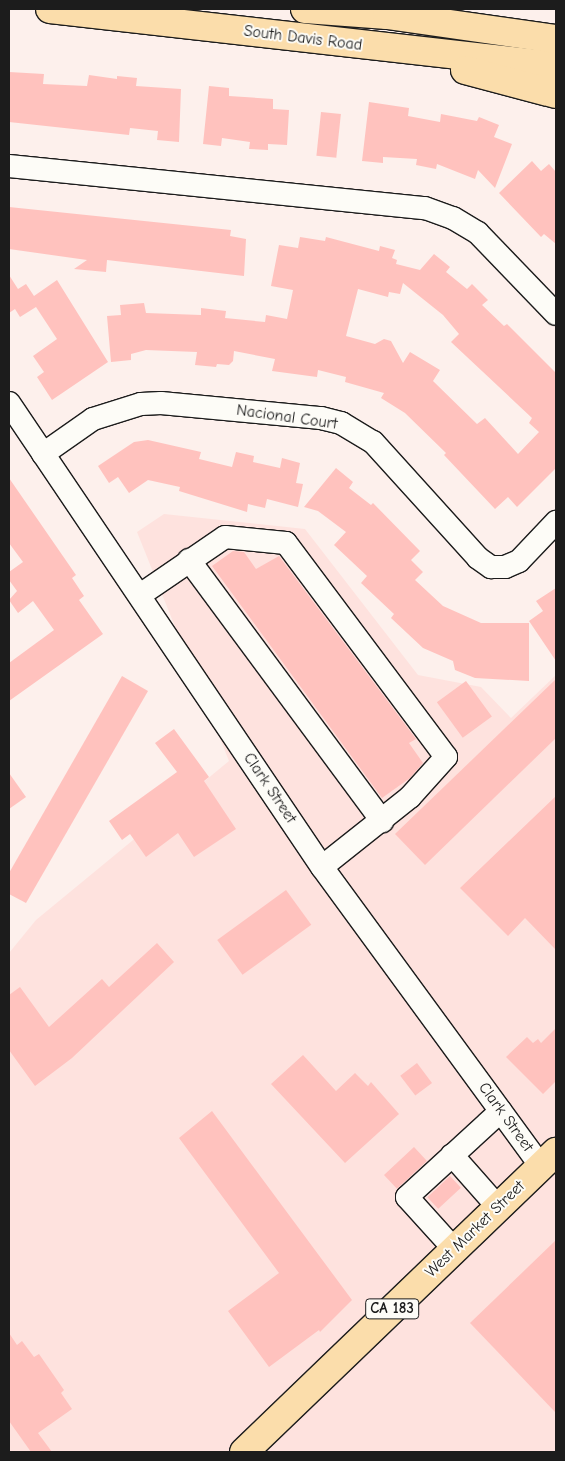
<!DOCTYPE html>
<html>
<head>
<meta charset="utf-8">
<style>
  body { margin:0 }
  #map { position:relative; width:565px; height:1461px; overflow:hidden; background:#fdf0ec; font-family:"Comic Neue",sans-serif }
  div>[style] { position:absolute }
  .built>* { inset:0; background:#fee2de }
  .building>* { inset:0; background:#ffc2be; transform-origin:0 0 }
  .roads { filter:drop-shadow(1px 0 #1c1c1c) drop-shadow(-1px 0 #1c1c1c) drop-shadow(0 1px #1c1c1c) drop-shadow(0 -1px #1c1c1c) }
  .minor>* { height:22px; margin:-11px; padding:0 11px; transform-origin:11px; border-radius:11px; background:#fdfcf7 }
  .major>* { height:28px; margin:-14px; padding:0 14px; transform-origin:14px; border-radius:14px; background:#fbddab }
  span { translate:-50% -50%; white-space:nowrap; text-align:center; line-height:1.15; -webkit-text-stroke:4px #fdfcf7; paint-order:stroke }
  .shield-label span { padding:1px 4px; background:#fdfcf7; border:1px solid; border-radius:4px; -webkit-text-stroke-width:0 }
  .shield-label { font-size:15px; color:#1c1c1c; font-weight:700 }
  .street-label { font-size:16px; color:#1c1c1c }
  .frame { position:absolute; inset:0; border:10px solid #1c1c1c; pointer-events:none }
</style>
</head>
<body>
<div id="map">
  <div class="built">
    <i style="clip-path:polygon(164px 514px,305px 529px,418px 675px,481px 687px,511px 718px,556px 675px,556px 1452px,9px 1452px,9px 953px,36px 920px,229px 761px,137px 532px)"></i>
  </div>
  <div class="building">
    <i style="clip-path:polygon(9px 72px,44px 74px,43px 84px,87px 86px,89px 75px,117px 79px,117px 76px,137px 78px,136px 86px,181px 89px,179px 142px,157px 140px,158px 131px,130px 128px,129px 135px,9px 122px)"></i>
    <i style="clip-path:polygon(209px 86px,229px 88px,229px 96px,273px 99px,273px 109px,289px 110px,287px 145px,268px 144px,268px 150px,249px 149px,250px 142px,222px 138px,221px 146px,203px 144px)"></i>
    <i style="clip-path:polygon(369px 102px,409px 108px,408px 116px,440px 122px,441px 114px,477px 121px,479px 117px,499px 125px,494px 137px,512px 144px,495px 188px,478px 170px,475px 179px,437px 164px,436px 169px,416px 165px,417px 159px,383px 157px,383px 163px,362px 161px)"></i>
    <i style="left:321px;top:112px;width:20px;height:44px;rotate:6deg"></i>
    <i style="clip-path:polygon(532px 161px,541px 171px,549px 164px,556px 172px,556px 244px,544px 234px,541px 237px,499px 193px)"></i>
    <i style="clip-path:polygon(9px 207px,231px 230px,230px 236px,246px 239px,244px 276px,107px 260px,106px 272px,74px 269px,87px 260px,9px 249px)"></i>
    <i style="clip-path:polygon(evenodd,300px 237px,325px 241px,326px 237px,379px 251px,380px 246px,395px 250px,392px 258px,397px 260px,396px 264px,420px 270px,434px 254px,450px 267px,446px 272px,467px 289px,472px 284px,488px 300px,482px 305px,504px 326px,507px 324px,556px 373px,556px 468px,517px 507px,508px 497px,495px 509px,444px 455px,446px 453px,405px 413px,381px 398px,384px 393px,345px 382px,346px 377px,318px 370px,317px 377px,272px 371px,275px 359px,234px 351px,233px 361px,229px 365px,217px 364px,216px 367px,195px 365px,197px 352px,146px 350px,131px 354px,131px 360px,111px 362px,107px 316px,121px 315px,120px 305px,144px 303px,146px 313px,201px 315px,201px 308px,226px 311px,225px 318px,265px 322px,266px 315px,287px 319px,293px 290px,271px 286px,279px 245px,298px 248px,300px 237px,403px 283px,443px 315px,459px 334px,451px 342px,532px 418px,529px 423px,539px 432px,518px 454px,485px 418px,477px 424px,433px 381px,440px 370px,410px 352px,403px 363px,391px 341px,384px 339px,375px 344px,346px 336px,358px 289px,388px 297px,389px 292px,400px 294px,403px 283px)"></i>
    <i style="clip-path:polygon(9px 275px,18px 289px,26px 284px,34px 296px,57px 280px,108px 362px,52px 400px,37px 377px,44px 372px,33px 356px,57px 339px,36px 307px,20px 317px,15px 309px,9px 313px)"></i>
    <i style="clip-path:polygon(148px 440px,201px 452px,199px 459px,232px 467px,236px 452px,254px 456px,253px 462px,280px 468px,282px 458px,300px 463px,296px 483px,303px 484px,298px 507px,267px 499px,265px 508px,248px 504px,247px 512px,179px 491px,180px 487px,148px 480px,129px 493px,118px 477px,109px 483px,98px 466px,134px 442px)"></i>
    <i style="clip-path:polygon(336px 468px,353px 482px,349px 488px,371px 505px,373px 503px,420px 551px,411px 560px,423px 572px,415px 580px,443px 606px,481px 623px,529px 623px,529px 681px,475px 678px,455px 670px,453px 661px,423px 648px,391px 618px,394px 614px,361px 583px,367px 576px,334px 545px,346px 532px,318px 511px,304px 507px)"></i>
    <i style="clip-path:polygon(9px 478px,76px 575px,72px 578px,84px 596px,79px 600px,103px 634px,9px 701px,9px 663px,54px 630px,33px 601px,18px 613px,9px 600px,17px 591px,9px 580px,9px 572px,23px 562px,9px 543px)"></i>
    <i style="clip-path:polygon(233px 551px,244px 552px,256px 569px,279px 556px,416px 739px,409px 743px,423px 763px,410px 778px,382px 798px,212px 566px)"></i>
    <i style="clip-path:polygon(556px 588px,556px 661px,529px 621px,543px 611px,536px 601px)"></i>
    <i style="clip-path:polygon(122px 676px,148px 691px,26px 903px,9px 894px,9px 873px)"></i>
    <i style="clip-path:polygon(556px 679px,556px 738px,425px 865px,395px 834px)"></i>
    <i style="left:466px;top:681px;width:44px;height:36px;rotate:54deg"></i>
    <i style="clip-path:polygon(174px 729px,209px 777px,204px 781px,236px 829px,194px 857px,178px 833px,146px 857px,130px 834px,122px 840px,109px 821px,177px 772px,155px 743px)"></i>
    <i style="clip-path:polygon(9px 773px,26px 797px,9px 809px)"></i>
    <i style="clip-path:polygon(556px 796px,556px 950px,525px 918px,508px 936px,460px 888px)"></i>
    <i style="left:286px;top:890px;width:43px;height:85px;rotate:54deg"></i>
    <i style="clip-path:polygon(157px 943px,174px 962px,72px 1058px,35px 1086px,9px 1050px,9px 995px,20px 987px,49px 1027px,102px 979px,109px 987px)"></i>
    <i style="clip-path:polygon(556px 1028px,556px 1081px,543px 1094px,506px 1057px,527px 1037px,533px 1043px,538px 1039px,541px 1043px)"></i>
    <i style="clip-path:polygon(303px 1055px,336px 1091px,355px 1073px,368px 1086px,371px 1082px,399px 1114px,345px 1163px,271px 1084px)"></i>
    <i style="left:417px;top:1063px;width:25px;height:21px;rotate:53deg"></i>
    <i style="clip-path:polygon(212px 1111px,352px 1300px,320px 1332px,319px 1330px,269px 1367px,228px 1311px,279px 1273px,179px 1138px)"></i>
    <i style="left:414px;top:1147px;width:19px;height:41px;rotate:47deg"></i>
    <i style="left:450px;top:1176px;width:16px;height:31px;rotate:47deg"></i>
    <i style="clip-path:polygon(556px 1240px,556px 1413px,470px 1323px)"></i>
    <i style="clip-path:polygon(9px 1333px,17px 1345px,22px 1341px,34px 1357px,39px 1354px,64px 1390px,61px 1393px,72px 1409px,38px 1433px,52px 1452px,31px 1452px,9px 1421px)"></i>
  </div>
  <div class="roads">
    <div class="minor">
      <i style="left:9px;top:166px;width:418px;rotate:5.8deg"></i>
      <i style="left:425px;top:208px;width:30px;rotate:20deg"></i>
      <i style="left:453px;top:218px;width:29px;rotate:31deg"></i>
      <i style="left:478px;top:233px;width:112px;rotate:46.1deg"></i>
      <i style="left:9px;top:403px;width:560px;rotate:56deg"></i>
      <i style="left:322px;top:867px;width:371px;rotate:53.8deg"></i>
      <i style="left:43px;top:454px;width:61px;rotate:-35deg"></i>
      <i style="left:93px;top:419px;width:50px;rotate:-17.4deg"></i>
      <i style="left:141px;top:404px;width:20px;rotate:-3deg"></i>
      <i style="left:161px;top:403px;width:161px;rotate:5.4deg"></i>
      <i style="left:321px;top:418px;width:21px;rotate:14deg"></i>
      <i style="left:341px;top:423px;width:37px;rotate:31deg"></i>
      <i style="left:373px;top:442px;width:156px;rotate:47.8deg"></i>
      <i style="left:478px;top:558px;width:16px;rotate:35deg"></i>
      <i style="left:491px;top:567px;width:14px"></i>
      <i style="left:505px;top:567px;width:15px;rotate:-23deg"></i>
      <i style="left:519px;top:561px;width:54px;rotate:-46.5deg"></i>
      <i style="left:189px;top:560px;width:325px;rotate:53.5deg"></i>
      <i style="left:140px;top:595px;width:103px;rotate:-34.3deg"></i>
      <i style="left:225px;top:537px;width:61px;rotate:5.6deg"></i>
      <i style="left:286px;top:543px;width:267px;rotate:53.2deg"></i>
      <i style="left:446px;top:757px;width:54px;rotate:132deg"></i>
      <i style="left:410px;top:797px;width:112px;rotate:141.5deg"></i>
      <i style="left:452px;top:1155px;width:69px;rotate:48.5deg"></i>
      <i style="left:454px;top:1249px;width:70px;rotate:-132.1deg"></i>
      <i style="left:407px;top:1197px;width:127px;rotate:-42.5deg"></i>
    </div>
    <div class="major">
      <i style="left:50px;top:9px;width:509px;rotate:6.43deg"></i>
      <i style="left:305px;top:9px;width:82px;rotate:4.2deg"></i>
      <i style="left:387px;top:15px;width:171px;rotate:8.1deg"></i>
      <i style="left:465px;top:70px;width:94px;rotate:14.8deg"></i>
      <i style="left:244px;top:1452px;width:433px;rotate:-43.9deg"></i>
    </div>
  </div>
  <div class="shield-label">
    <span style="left:392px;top:1309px">CA 183</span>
  </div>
  <div class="street-label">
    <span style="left:303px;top:38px;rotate:7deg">South Davis Road</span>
    <span style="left:287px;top:417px;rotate:8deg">Nacional Court</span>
    <span style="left:270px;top:788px;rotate:56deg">Clark Street</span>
    <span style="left:506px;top:1117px;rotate:54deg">Clark Street</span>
    <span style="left:475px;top:1229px;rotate:-44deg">West Market Street</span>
  </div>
  <div class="frame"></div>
</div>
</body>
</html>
